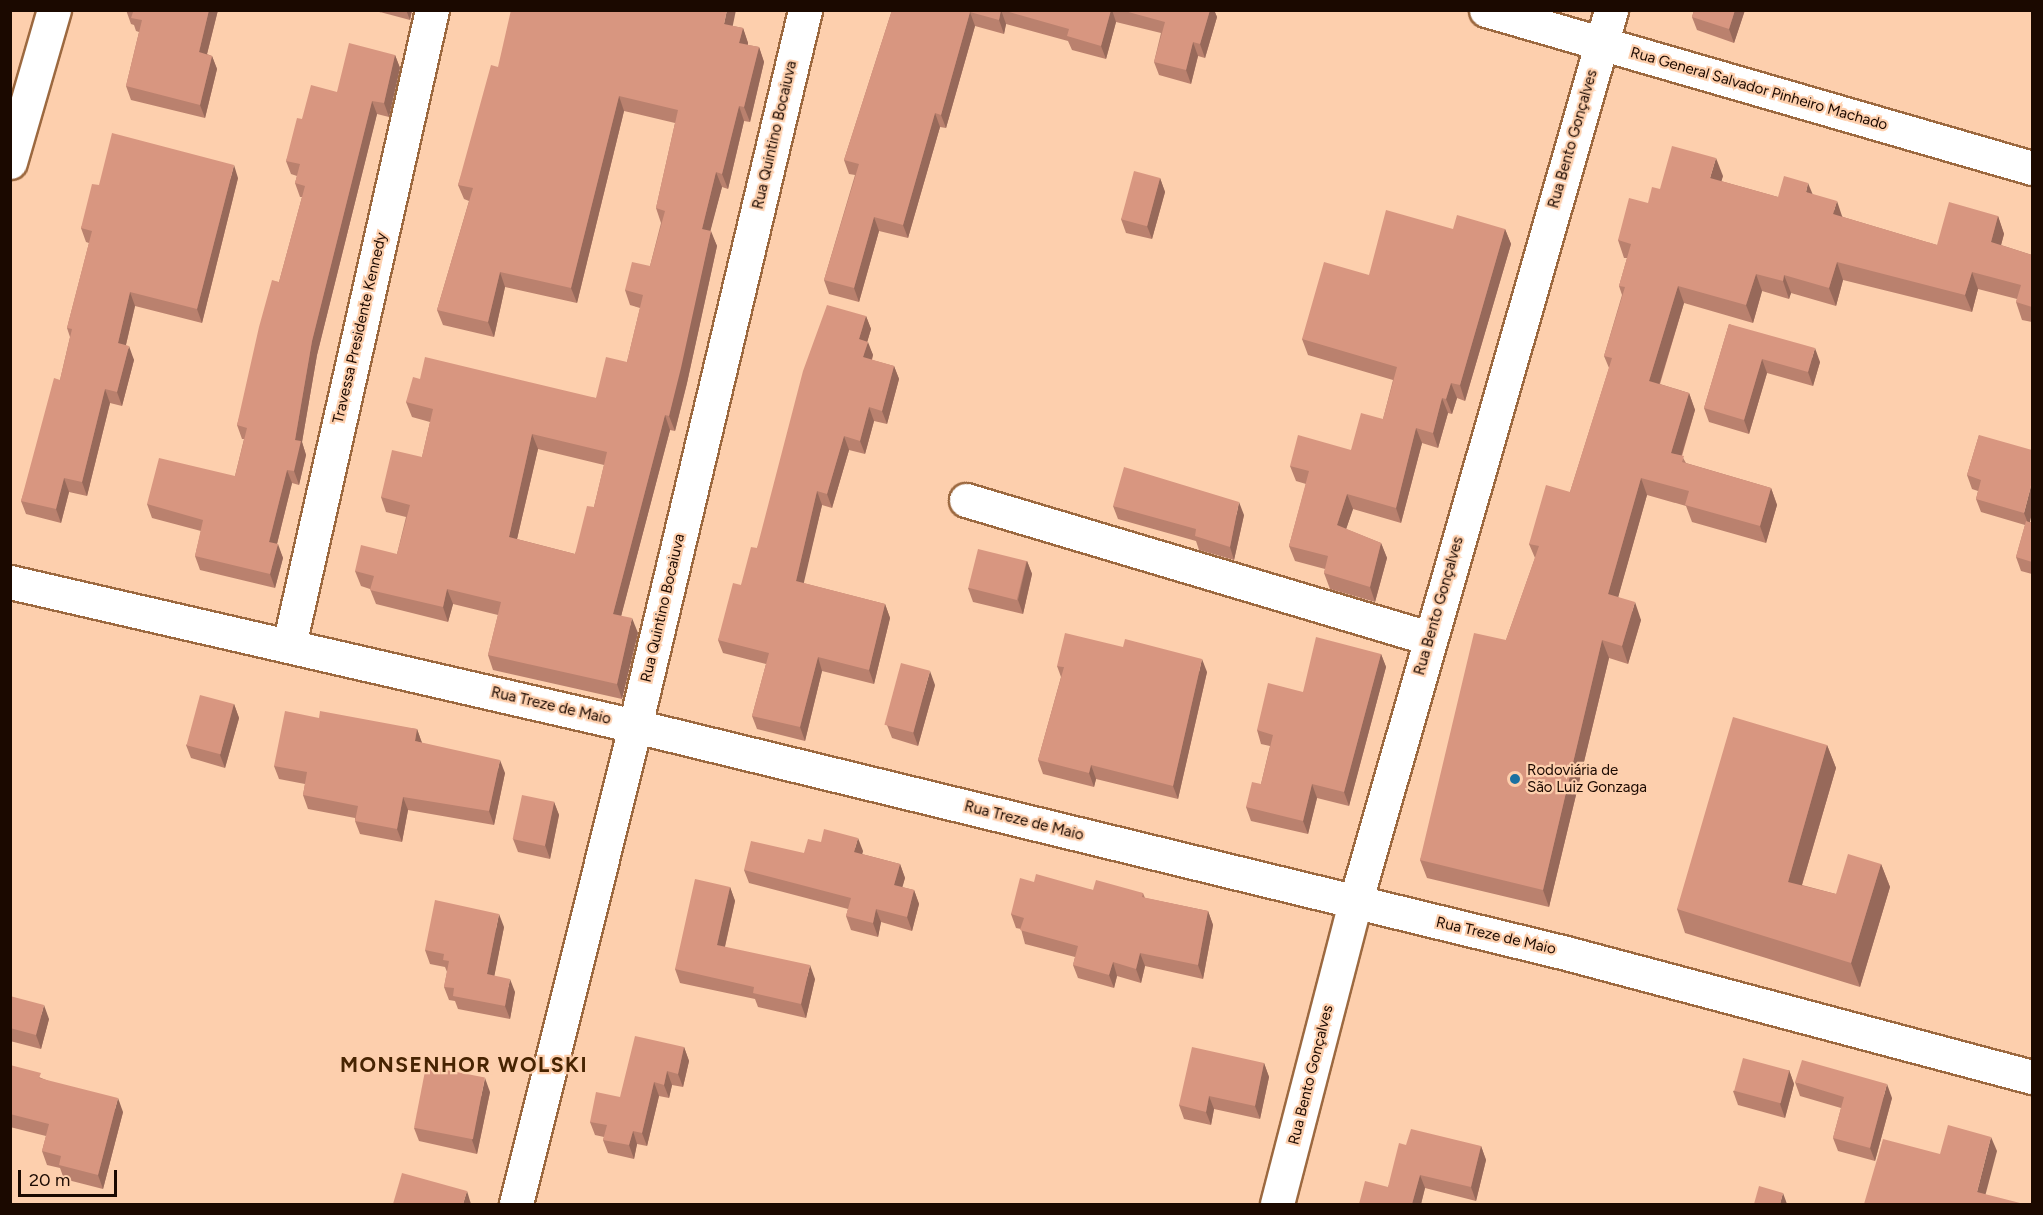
<!DOCTYPE html>
<html>
<head>
<meta charset="utf-8">
<style>
  body { margin:0 }
  #map { position:relative; width:2043px; height:1215px; overflow:hidden; background:#fdcfad; font-family:Figtree,sans-serif }
  div>[style] { position:absolute }
  .roads { filter:drop-shadow(2px 0 #9c6940) drop-shadow(-2px 0 #9c6940) drop-shadow(0 2px #9c6940) drop-shadow(0 -2px #9c6940) }
  .minor>* { height:33px; margin:-16.5px; padding:0 16.5px; transform-origin:16.5px; border-radius:16.5px; background:#fff }
  .wall>* { inset:0; background:#ba816e }
  .shaded-wall>* { inset:0; background:#97695a }
  .building>* { inset:0; background:#d89680; transform-origin:0 0 }
  .dots>* { width:16px; height:16px; translate:-50% -50%; box-sizing:border-box; border:3px solid #fdcfad; border-radius:50% }
  span { translate:-50% -50%; white-space:nowrap; text-align:center; line-height:1.15; -webkit-text-stroke:4.5px #fdcfad; paint-order:stroke }
  .street-label { font-size:15px; color:#1b0900 }
  .poi-label { font-size:15px; color:#1b0900 }
  .left { translate:0 -50%; text-align:left }
  .district-label { font-size:21px; color:#472402; font-weight:700; letter-spacing:1.5px }
  .frame { position:absolute; inset:0; border:12px solid #1b0900; pointer-events:none }
  .scale { position:absolute; left:18px; top:1170px; width:99px; height:27px; box-sizing:border-box; border:3px solid #1b0900; border-top:0; padding-left:8px; font-size:18px; line-height:21px; white-space:nowrap; color:#1b0900; -webkit-text-stroke:4px #fdcfad; paint-order:stroke }
</style>
</head>
<body>
<div id="map">
  <div class="roads">
    <div class="minor">
      <i style="left:1486px;top:10px;width:568px;rotate:16.14deg"></i>
      <i style="left:10px;top:162px;width:158px;rotate:-73.9deg"></i>
      <i style="left:966px;top:500px;width:484px;rotate:16.6deg"></i>
      <i style="left:10px;top:582px;width:641px;rotate:12.97deg"></i>
      <i style="left:635px;top:726px;width:958px;rotate:13.7deg"></i>
      <i style="left:1566px;top:953px;width:482px;rotate:14.9deg"></i>
      <i style="left:289px;top:645px;width:651px;rotate:-77.31deg"></i>
      <i style="left:516px;top:1204px;width:493px;rotate:-76deg"></i>
      <i style="left:635px;top:726px;width:736px;rotate:-76.64deg"></i>
      <i style="left:1277px;top:1204px;width:311px;rotate:-75.5deg"></i>
      <i style="left:1355px;top:903px;width:929px;rotate:-74deg"></i>
    </div>
  </div>
  <div class="wall">
    <i style="clip-path:polygon(126px 10px,218px 10px,207px 54px,212px 56px,217px 69px,205px 118px,131px 100px,126px 86px,139px 32px,136px 31px,134px 25px,131px 24px)"></i>
    <i style="clip-path:polygon(372px 10px,412px 10px,410px 20px)"></i>
    <i style="clip-path:polygon(892px 10px,1214px 10px,1217px 17px,1205px 58px,1198px 56px,1191px 84px,1159px 75px,1154px 62px,1161px 33px,1116px 22px,1106px 59px,1072px 50px,1068px 41px,1006px 24px,1004px 34px,975px 26px,946px 128px,940px 127px,908px 238px,879px 231px,859px 302px,829px 294px,824px 280px,855px 175px,849px 174px,844px 160px)"></i>
    <i style="clip-path:polygon(1694px 10px,1745px 10px,1734px 43px,1697px 30px,1692px 17px)"></i>
    <i style="clip-path:polygon(evenodd,733px 26px,743px 28px,748px 43px,748px 45px,759px 47px,764px 62px,750px 122px,744px 121px,728px 189px,722px 187px,710px 231px,717px 246px,687px 383px,675px 431px,670px 430px,621px 616px,638px 633px,622px 699px,493px 670px,488px 655px,498px 615px,453px 604px,448px 622px,376px 604px,370px 589px,361px 586px,355px 571px,397px 554px,406px 517px,386px 512px,381px 497px,422px 457px,430px 422px,412px 417px,406px 402px,420px 379px,596px 398px,627px 362px,640px 308px,630px 305px,625px 290px,650px 266px,661px 223px,656px 208px,675px 123px,624px 111px,577px 303px,505px 287px,494px 337px,443px 325px,437px 310px,469px 201px,464px 199px,458px 185px,498px 67px,733px 26px,538px 449px,604px 465px,594px 507px,575px 554px,517px 539px,538px 449px)"></i>
    <i style="clip-path:polygon(395px 55px,400px 68px,389px 117px,377px 114px,317px 355px,302px 442px,306px 455px,299px 485px,292px 483px,277px 544px,283px 558px,275px 588px,200px 570px,195px 556px,201px 531px,152px 518px,147px 504px,235px 476px,244px 439px,242px 439px,237px 425px,279px 282px,302px 197px,300px 197px,295px 183px,297px 176px,291px 174px,286px 161px,302px 119px,337px 92px)"></i>
    <i style="clip-path:polygon(1723px 176px,1721px 181px,1778px 197px,1812px 194px,1843px 217px,1937px 245px,1998px 216px,2004px 234px,2001px 245px,2032px 255px,2032px 322px,2022px 320px,2016px 302px,2017px 299px,1978px 289px,1972px 312px,1843px 280px,1836px 306px,1791px 293px,1789px 299px,1762px 291px,1753px 323px,1684px 303px,1660px 384px,1689px 393px,1695px 410px,1682px 456px,1686px 463px,1771px 488px,1777px 505px,1766px 543px,1692px 522px,1686px 506px,1647px 495px,1618px 597px,1641px 620px,1628px 664px,1609px 658px,1549px 907px,1427px 878px,1420px 860px,1506px 640px,1535px 558px,1529px 544px,1570px 492px,1609px 368px,1604px 356px,1622px 295px,1619px 286px,1627px 258px,1624px 258px,1618px 240px,1660px 189px)"></i>
    <i style="clip-path:polygon(238px 178px,202px 323px,135px 306px,126px 345px,134px 360px,122px 406px,110px 403px,87px 496px,69px 492px,61px 523px,26px 514px,21px 501px,60px 380px,70px 337px,67px 328px,89px 243px,86px 242px,81px 228px,99px 185px)"></i>
    <i style="clip-path:polygon(1160px 178px,1165px 192px,1152px 239px,1126px 233px,1121px 219px)"></i>
    <i style="clip-path:polygon(1453px 229px,1505px 229px,1511px 244px,1465px 401px,1457px 398px,1452px 414px,1448px 413px,1438px 448px,1422px 443px,1401px 523px,1353px 509px,1346px 529px,1381px 543px,1387px 558px,1375px 602px,1330px 589px,1324px 573px,1325px 569px,1295px 561px,1289px 546px,1306px 484px,1296px 481px,1290px 466px,1351px 450px,1383px 419px,1393px 380px,1308px 355px,1302px 339px,1369px 275px)"></i>
    <i style="clip-path:polygon(866px 316px,871px 329px,867px 342px,873px 355px,872px 360px,894px 366px,899px 379px,887px 424px,874px 421px,865px 454px,849px 450px,832px 508px,822px 505px,803px 583px,885px 604px,890px 618px,874px 684px,822px 671px,805px 741px,757px 729px,752px 716px,766px 664px,723px 653px,718px 640px,757px 548px)"></i>
    <i style="clip-path:polygon(1729px 324px,1820px 362px,1813px 386px,1767px 373px,1749px 434px,1709px 422px,1704px 408px)"></i>
    <i style="clip-path:polygon(1979px 435px,2030px 522px,2032px 523px,2032px 574px,2021px 571px,2016px 557px,2025px 525px,1981px 512px,1976px 499px,1978px 491px,1972px 489px,1967px 475px)"></i>
    <i style="clip-path:polygon(1113px 506px,1244px 515px,1234px 560px,1199px 550px,1196px 541px,1118px 519px)"></i>
    <i style="clip-path:polygon(1027px 561px,1032px 574px,1023px 614px,973px 602px,968px 588px)"></i>
    <i style="clip-path:polygon(1381px 654px,1386px 667px,1349px 806px,1317px 798px,1308px 834px,1251px 821px,1246px 807px,1261px 784px,1270px 746px,1261px 744px,1257px 730px,1303px 692px)"></i>
    <i style="clip-path:polygon(1057px 666px,1207px 672px,1178px 799px,1096px 779px,1094px 787px,1043px 774px,1038px 760px,1061px 677px)"></i>
    <i style="clip-path:polygon(935px 685px,918px 746px,892px 738px,887px 725px)"></i>
    <i style="clip-path:polygon(234px 704px,239px 718px,225px 768px,191px 758px,186px 745px)"></i>
    <i style="clip-path:polygon(319px 718px,417px 729px,422px 743px,505px 773px,494px 825px,408px 810px,402px 842px,360px 834px,355px 821px,355px 818px,308px 809px,303px 795px,305px 784px,279px 779px,274px 766px)"></i>
    <i style="clip-path:polygon(1827px 745px,1836px 768px,1802px 885px,1836px 894px,1881px 864px,1890px 887px,1860px 987px,1685px 933px,1677px 909px)"></i>
    <i style="clip-path:polygon(554px 802px,559px 815px,550px 859px,518px 852px,513px 839px)"></i>
    <i style="clip-path:polygon(821px 842px,863px 851px,862px 854px,900px 864px,905px 878px,902px 887px,914px 890px,919px 904px,912px 931px,881px 922px,878px 937px,851px 930px,846px 916px,848px 909px,749px 883px,744px 870px,804px 853px)"></i>
    <i style="clip-path:polygon(1034px 882px,1093px 890px,1143px 893px,1145px 898px,1208px 911px,1213px 925px,1203px 979px,1145px 966px,1141px 983px,1117px 976px,1114px 988px,1078px 978px,1073px 965px,1075px 957px,1025px 944px,1021px 929px,1016px 928px,1011px 914px)"></i>
    <i style="clip-path:polygon(730px 887px,735px 901px,725px 947px,815px 979px,806px 1018px,758px 1007px,755px 999px,680px 983px,675px 969px)"></i>
    <i style="clip-path:polygon(504px 927px,494px 976px,515px 992px,510px 1019px,458px 1009px,455px 1001px,449px 1000px,444px 987px,447px 972px,445px 967px,430px 964px,425px 950px)"></i>
    <i style="clip-path:polygon(10px 996px,49px 1019px,41px 1049px,10px 1041px)"></i>
    <i style="clip-path:polygon(684px 1047px,689px 1061px,683px 1087px,672px 1085px,669px 1098px,659px 1096px,647px 1146px,637px 1144px,634px 1159px,608px 1153px,603px 1140px,604px 1137px,595px 1135px,590px 1122px)"></i>
    <i style="clip-path:polygon(1264px 1063px,1269px 1077px,1260px 1119px,1214px 1109px,1211px 1125px,1184px 1119px,1179px 1105px)"></i>
    <i style="clip-path:polygon(10px 1065px,123px 1112px,103px 1189px,64px 1179px,60px 1168px,47px 1165px,42px 1151px,46px 1136px,10px 1127px)"></i>
    <i style="clip-path:polygon(1789px 1070px,1794px 1084px,1785px 1118px,1738px 1105px,1733px 1091px)"></i>
    <i style="clip-path:polygon(1795px 1082px,1892px 1098px,1875px 1161px,1838px 1151px,1833px 1138px,1841px 1108px,1800px 1096px)"></i>
    <i style="clip-path:polygon(490px 1092px,477px 1154px,419px 1141px,414px 1128px)"></i>
    <i style="clip-path:polygon(1406px 1145px,1481px 1146px,1486px 1160px,1476px 1201px,1425px 1188px,1421px 1204px,1359px 1204px,1388px 1187px)"></i>
  </div>
  <div class="shaded-wall">
    <i style="clip-path:polygon(209px 10px,218px 10px,204px 66px,199px 52px)"></i>
    <i style="clip-path:polygon(406px 10px,412px 10px,410px 20px)"></i>
    <i style="clip-path:polygon(727px 10px,736px 10px,730px 39px,724px 24px)"></i>
    <i style="clip-path:polygon(1001px 10px,1006px 24px,1004px 34px,999px 20px)"></i>
    <i style="clip-path:polygon(1111px 10px,1112px 10px,1116px 22px,1106px 59px,1101px 46px)"></i>
    <i style="clip-path:polygon(1210px 10px,1214px 10px,1217px 17px,1205px 58px,1200px 44px)"></i>
    <i style="clip-path:polygon(1735px 10px,1745px 10px,1734px 43px,1729px 29px)"></i>
    <i style="clip-path:polygon(970px 12px,975px 26px,946px 128px,941px 115px)"></i>
    <i style="clip-path:polygon(743px 28px,748px 43px,745px 57px,739px 43px)"></i>
    <i style="clip-path:polygon(1193px 42px,1198px 56px,1191px 84px,1186px 70px)"></i>
    <i style="clip-path:polygon(759px 47px,764px 62px,750px 122px,744px 107px)"></i>
    <i style="clip-path:polygon(395px 55px,400px 68px,389px 117px,384px 103px)"></i>
    <i style="clip-path:polygon(212px 56px,217px 69px,205px 118px,200px 105px)"></i>
    <i style="clip-path:polygon(619px 96px,624px 111px,577px 303px,571px 288px)"></i>
    <i style="clip-path:polygon(372px 101px,377px 114px,317px 355px,302px 442px,306px 455px,299px 485px,294px 471px,295px 440px,312px 341px)"></i>
    <i style="clip-path:polygon(739px 106px,744px 121px,728px 189px,722px 174px)"></i>
    <i style="clip-path:polygon(935px 113px,940px 127px,908px 238px,903px 225px)"></i>
    <i style="clip-path:polygon(1716px 158px,1723px 176px,1717px 196px,1710px 178px)"></i>
    <i style="clip-path:polygon(234px 165px,238px 178px,202px 323px,197px 309px)"></i>
    <i style="clip-path:polygon(716px 172px,722px 187px,707px 244px,702px 229px)"></i>
    <i style="clip-path:polygon(1160px 178px,1165px 192px,1152px 239px,1147px 226px)"></i>
    <i style="clip-path:polygon(1808px 183px,1815px 200px,1806px 192px)"></i>
    <i style="clip-path:polygon(1837px 201px,1843px 219px,1833px 214px)"></i>
    <i style="clip-path:polygon(1998px 216px,2004px 234px,1997px 260px,1991px 242px)"></i>
    <i style="clip-path:polygon(874px 217px,879px 231px,859px 302px,854px 288px)"></i>
    <i style="clip-path:polygon(1505px 229px,1511px 244px,1465px 401px,1460px 385px)"></i>
    <i style="clip-path:polygon(711px 231px,717px 246px,687px 383px,675px 431px,669px 416px)"></i>
    <i style="clip-path:polygon(1837px 262px,1843px 280px,1836px 306px,1829px 288px)"></i>
    <i style="clip-path:polygon(500px 272px,505px 287px,494px 337px,488px 322px)"></i>
    <i style="clip-path:polygon(1972px 272px,1978px 289px,1972px 312px,1965px 295px)"></i>
    <i style="clip-path:polygon(1756px 274px,1762px 291px,1753px 323px,1746px 305px)"></i>
    <i style="clip-path:polygon(1784px 275px,1791px 293px,1789px 299px,1783px 281px)"></i>
    <i style="clip-path:polygon(1678px 286px,1684px 303px,1655px 398px,1649px 381px)"></i>
    <i style="clip-path:polygon(130px 292px,135px 306px,123px 357px,118px 343px)"></i>
    <i style="clip-path:polygon(866px 316px,871px 329px,864px 353px,859px 339px)"></i>
    <i style="clip-path:polygon(868px 342px,873px 355px,868px 371px,863px 357px)"></i>
    <i style="clip-path:polygon(129px 346px,134px 360px,122px 406px,117px 392px)"></i>
    <i style="clip-path:polygon(1815px 348px,1820px 362px,1813px 386px,1808px 372px)"></i>
    <i style="clip-path:polygon(1762px 359px,1767px 373px,1749px 434px,1744px 420px)"></i>
    <i style="clip-path:polygon(894px 366px,899px 379px,887px 424px,882px 411px)"></i>
    <i style="clip-path:polygon(1451px 383px,1457px 398px,1452px 414px,1446px 399px)"></i>
    <i style="clip-path:polygon(105px 389px,110px 403px,87px 496px,82px 482px)"></i>
    <i style="clip-path:polygon(1689px 393px,1695px 410px,1677px 470px,1671px 453px)"></i>
    <i style="clip-path:polygon(1442px 398px,1448px 413px,1438px 448px,1433px 433px)"></i>
    <i style="clip-path:polygon(869px 407px,874px 421px,865px 454px,860px 441px)"></i>
    <i style="clip-path:polygon(665px 415px,670px 430px,618px 628px,613px 614px)"></i>
    <i style="clip-path:polygon(1416px 428px,1422px 443px,1401px 523px,1396px 508px)"></i>
    <i style="clip-path:polygon(532px 434px,538px 449px,514px 552px,509px 537px)"></i>
    <i style="clip-path:polygon(844px 436px,849px 450px,832px 508px,827px 494px)"></i>
    <i style="clip-path:polygon(287px 470px,292px 483px,274px 556px,269px 542px)"></i>
    <i style="clip-path:polygon(64px 478px,69px 492px,61px 523px,56px 509px)"></i>
    <i style="clip-path:polygon(1641px 478px,1647px 495px,1614px 612px,1608px 594px)"></i>
    <i style="clip-path:polygon(2032px 482px,2032px 513px,2029px 526px,2024px 513px)"></i>
    <i style="clip-path:polygon(1771px 488px,1777px 505px,1766px 543px,1760px 526px)"></i>
    <i style="clip-path:polygon(817px 491px,822px 505px,801px 595px,796px 581px)"></i>
    <i style="clip-path:polygon(1347px 494px,1353px 509px,1342px 541px,1337px 525px)"></i>
    <i style="clip-path:polygon(1239px 502px,1244px 515px,1234px 560px,1230px 547px)"></i>
    <i style="clip-path:polygon(1381px 543px,1387px 558px,1375px 602px,1370px 587px)"></i>
    <i style="clip-path:polygon(278px 544px,283px 558px,275px 588px,270px 574px)"></i>
    <i style="clip-path:polygon(1027px 561px,1032px 574px,1023px 614px,1018px 600px)"></i>
    <i style="clip-path:polygon(447px 589px,453px 604px,448px 622px,443px 607px)"></i>
    <i style="clip-path:polygon(1635px 602px,1641px 620px,1628px 664px,1622px 646px)"></i>
    <i style="clip-path:polygon(885px 604px,890px 618px,874px 684px,869px 670px)"></i>
    <i style="clip-path:polygon(632px 618px,638px 633px,622px 699px,617px 684px)"></i>
    <i style="clip-path:polygon(1602px 640px,1609px 658px,1549px 907px,1543px 890px)"></i>
    <i style="clip-path:polygon(1381px 654px,1386px 667px,1349px 806px,1344px 792px)"></i>
    <i style="clip-path:polygon(818px 657px,822px 671px,805px 741px,800px 727px)"></i>
    <i style="clip-path:polygon(1202px 659px,1207px 672px,1178px 799px,1173px 786px)"></i>
    <i style="clip-path:polygon(930px 671px,935px 685px,918px 746px,913px 732px)"></i>
    <i style="clip-path:polygon(234px 704px,239px 718px,225px 768px,220px 755px)"></i>
    <i style="clip-path:polygon(417px 729px,422px 743px,415px 741px)"></i>
    <i style="clip-path:polygon(1827px 745px,1836px 768px,1796px 905px,1788px 882px)"></i>
    <i style="clip-path:polygon(500px 760px,505px 773px,494px 825px,489px 811px)"></i>
    <i style="clip-path:polygon(1091px 765px,1096px 779px,1094px 787px,1089px 773px)"></i>
    <i style="clip-path:polygon(1312px 784px,1317px 798px,1308px 834px,1303px 821px)"></i>
    <i style="clip-path:polygon(403px 797px,408px 810px,402px 842px,397px 829px)"></i>
    <i style="clip-path:polygon(554px 802px,559px 815px,550px 859px,545px 845px)"></i>
    <i style="clip-path:polygon(858px 838px,863px 851px,859px 866px,854px 852px)"></i>
    <i style="clip-path:polygon(900px 864px,905px 878px,899px 899px,894px 885px)"></i>
    <i style="clip-path:polygon(1881px 864px,1890px 887px,1860px 987px,1851px 963px)"></i>
    <i style="clip-path:polygon(730px 887px,735px 901px,722px 959px,717px 945px)"></i>
    <i style="clip-path:polygon(914px 890px,919px 904px,912px 931px,907px 917px)"></i>
    <i style="clip-path:polygon(876px 909px,881px 922px,878px 937px,873px 923px)"></i>
    <i style="clip-path:polygon(1208px 911px,1213px 925px,1203px 979px,1198px 965px)"></i>
    <i style="clip-path:polygon(499px 914px,504px 927px,492px 988px,487px 974px)"></i>
    <i style="clip-path:polygon(1140px 953px,1145px 966px,1141px 983px,1136px 969px)"></i>
    <i style="clip-path:polygon(1113px 962px,1117px 976px,1114px 988px,1109px 975px)"></i>
    <i style="clip-path:polygon(810px 965px,815px 979px,806px 1018px,801px 1004px)"></i>
    <i style="clip-path:polygon(510px 979px,515px 992px,510px 1019px,505px 1006px)"></i>
    <i style="clip-path:polygon(44px 1005px,49px 1019px,41px 1049px,36px 1035px)"></i>
    <i style="clip-path:polygon(684px 1047px,689px 1061px,683px 1087px,678px 1074px)"></i>
    <i style="clip-path:polygon(1264px 1063px,1269px 1077px,1260px 1119px,1255px 1106px)"></i>
    <i style="clip-path:polygon(1789px 1070px,1794px 1084px,1785px 1118px,1780px 1104px)"></i>
    <i style="clip-path:polygon(667px 1071px,672px 1085px,669px 1098px,664px 1085px)"></i>
    <i style="clip-path:polygon(485px 1078px,490px 1092px,477px 1154px,472px 1140px)"></i>
    <i style="clip-path:polygon(654px 1082px,659px 1096px,647px 1146px,642px 1133px)"></i>
    <i style="clip-path:polygon(1887px 1084px,1892px 1098px,1875px 1161px,1870px 1148px)"></i>
    <i style="clip-path:polygon(1209px 1096px,1214px 1109px,1211px 1125px,1206px 1112px)"></i>
    <i style="clip-path:polygon(118px 1098px,123px 1112px,103px 1189px,98px 1175px)"></i>
    <i style="clip-path:polygon(633px 1131px,637px 1144px,634px 1159px,629px 1145px)"></i>
    <i style="clip-path:polygon(1991px 1137px,1997px 1151px,1983px 1204px,1977px 1192px)"></i>
    <i style="clip-path:polygon(1481px 1146px,1486px 1160px,1476px 1201px,1471px 1187px)"></i>
    <i style="clip-path:polygon(1420px 1175px,1425px 1188px,1421px 1204px,1412px 1204px)"></i>
    <i style="clip-path:polygon(467px 1191px,471px 1204px,463px 1204px)"></i>
    <i style="clip-path:polygon(1783px 1193px,1787px 1204px,1780px 1204px)"></i>
  </div>
  <div class="building">
    <i style="clip-path:polygon(127px 10px,209px 10px,199px 52px,212px 56px,200px 105px,126px 86px,142px 20px,131px 18px,133px 12px)"></i>
    <i style="clip-path:polygon(evenodd,511px 10px,727px 10px,724px 24px,743px 28px,739px 43px,759px 47px,744px 107px,739px 106px,722px 174px,716px 172px,702px 229px,711px 231px,681px 368px,669px 416px,665px 415px,613px 614px,632px 618px,617px 684px,488px 655px,501px 602px,447px 589px,443px 607px,370px 590px,374px 576px,355px 571px,361px 545px,397px 554px,410px 505px,381px 497px,392px 450px,422px 457px,433px 409px,406px 402px,413px 377px,420px 379px,425px 357px,596px 398px,606px 357px,627px 362px,643px 295px,625px 290px,632px 262px,650px 266px,665px 211px,656px 208px,678px 110px,619px 96px,571px 288px,500px 272px,488px 322px,437px 310px,473px 188px,458px 185px,491px 65px,498px 67px,511px 10px,532px 434px,607px 452px,594px 507px,587px 506px,575px 554px,509px 537px,532px 434px)"></i>
    <i style="clip-path:polygon(892px 10px,1001px 10px,999px 20px,970px 12px,941px 115px,935px 113px,903px 225px,874px 217px,854px 288px,824px 280px,859px 164px,844px 160px)"></i>
    <i style="clip-path:polygon(1002px 10px,1111px 10px,1101px 46px,1067px 36px,1069px 29px)"></i>
    <i style="clip-path:polygon(1121px 10px,1210px 10px,1200px 44px,1193px 42px,1186px 70px,1154px 62px,1165px 22px)"></i>
    <i style="clip-path:polygon(1694px 10px,1735px 10px,1729px 29px,1692px 17px)"></i>
    <i style="clip-path:polygon(349px 43px,395px 55px,384px 103px,372px 101px,312px 341px,295px 440px,301px 441px,294px 471px,287px 470px,269px 542px,278px 544px,270px 574px,195px 556px,203px 520px,147px 504px,159px 458px,235px 476px,247px 428px,237px 425px,259px 327px,272px 280px,279px 282px,305px 186px,295px 183px,300px 164px,286px 161px,297px 118px,302px 119px,311px 85px,337px 92px)"></i>
    <i style="clip-path:polygon(112px 133px,234px 165px,197px 309px,130px 292px,118px 343px,129px 346px,117px 392px,105px 389px,82px 482px,64px 478px,56px 509px,21px 501px,54px 378px,60px 380px,72px 329px,67px 328px,92px 231px,81px 228px,92px 184px,99px 185px)"></i>
    <i style="clip-path:polygon(1672px 146px,1716px 158px,1710px 178px,1778px 197px,1784px 176px,1808px 183px,1806px 192px,1837px 201px,1833px 214px,1937px 245px,1949px 202px,1998px 216px,1991px 242px,2032px 255px,2032px 307px,2016px 302px,2021px 285px,1972px 272px,1965px 295px,1837px 262px,1829px 288px,1784px 275px,1783px 281px,1756px 274px,1746px 305px,1678px 286px,1649px 381px,1689px 393px,1671px 453px,1684px 456px,1682px 462px,1771px 488px,1760px 526px,1685px 505px,1689px 491px,1641px 478px,1608px 594px,1635px 602px,1622px 646px,1602px 640px,1543px 890px,1420px 860px,1474px 633px,1506px 640px,1539px 546px,1529px 544px,1546px 485px,1570px 492px,1612px 358px,1604px 356px,1625px 287px,1619px 286px,1631px 244px,1618px 240px,1629px 198px,1648px 203px,1652px 187px,1660px 189px)"></i>
    <i style="left:1134px;top:171px;width:27px;height:50px;rotate:15deg"></i>
    <i style="clip-path:polygon(1386px 210px,1453px 229px,1457px 215px,1505px 229px,1460px 385px,1451px 383px,1446px 399px,1442px 398px,1433px 433px,1416px 428px,1396px 508px,1347px 494px,1337px 525px,1381px 543px,1370px 587px,1324px 573px,1328px 556px,1289px 546px,1309px 471px,1290px 466px,1298px 435px,1351px 450px,1361px 413px,1383px 419px,1397px 367px,1302px 339px,1324px 262px,1369px 275px)"></i>
    <i style="clip-path:polygon(827px 305px,866px 316px,859px 339px,868px 342px,863px 357px,894px 366px,882px 411px,869px 407px,860px 441px,844px 436px,827px 494px,817px 491px,796px 581px,885px 604px,869px 670px,818px 657px,800px 727px,752px 716px,769px 653px,718px 640px,733px 583px,741px 585px,751px 547px,757px 548px,803px 371px)"></i>
    <i style="clip-path:polygon(1729px 324px,1815px 348px,1808px 372px,1762px 359px,1744px 420px,1704px 408px)"></i>
    <i style="clip-path:polygon(1979px 435px,2032px 450px,2032px 482px,2024px 513px,1976px 499px,1981px 480px,1967px 475px)"></i>
    <i style="clip-path:polygon(1124px 467px,1239px 502px,1230px 547px,1195px 536px,1196px 529px,1113px 506px)"></i>
    <i style="clip-path:polygon(2026px 521px,2032px 523px,2032px 562px,2016px 557px)"></i>
    <i style="left:978px;top:549px;width:50px;height:40px;rotate:14deg"></i>
    <i style="clip-path:polygon(1065px 633px,1123px 647px,1125px 639px,1202px 659px,1173px 786px,1091px 765px,1089px 773px,1038px 760px,1064px 667px,1057px 666px)"></i>
    <i style="clip-path:polygon(1316px 637px,1381px 654px,1344px 792px,1312px 784px,1303px 821px,1246px 807px,1252px 782px,1261px 784px,1273px 735px,1257px 730px,1268px 683px,1303px 692px)"></i>
    <i style="left:901px;top:663px;width:30px;height:64px;rotate:15deg"></i>
    <i style="left:200px;top:695px;width:35px;height:52px;rotate:15deg"></i>
    <i style="clip-path:polygon(285px 711px,319px 718px,320px 711px,417px 729px,415px 741px,500px 760px,489px 811px,403px 797px,397px 829px,355px 821px,358px 806px,303px 795px,307px 772px,274px 766px)"></i>
    <i style="clip-path:polygon(1733px 717px,1827px 745px,1788px 882px,1836px 894px,1848px 854px,1881px 864px,1851px 963px,1677px 909px)"></i>
    <i style="left:522px;top:795px;width:33px;height:45px;rotate:12deg"></i>
    <i style="clip-path:polygon(824px 829px,858px 838px,854px 852px,900px 864px,894px 885px,914px 890px,907px 917px,876px 909px,873px 923px,846px 916px,851px 898px,744px 870px,751px 841px,804px 853px,808px 839px,821px 842px)"></i>
    <i style="clip-path:polygon(1036px 874px,1093px 890px,1096px 880px,1143px 893px,1142px 897px,1208px 911px,1198px 965px,1140px 953px,1136px 969px,1113px 962px,1109px 975px,1073px 965px,1078px 946px,1020px 930px,1024px 918px,1011px 914px,1020px 878px,1034px 882px)"></i>
    <i style="clip-path:polygon(695px 879px,730px 887px,717px 945px,810px 965px,801px 1004px,753px 993px,754px 987px,675px 969px)"></i>
    <i style="clip-path:polygon(435px 900px,499px 914px,487px 974px,510px 979px,505px 1006px,453px 996px,454px 988px,444px 987px,449px 961px,443px 960px,444px 954px,425px 950px)"></i>
    <i style="clip-path:polygon(10px 996px,44px 1005px,36px 1035px,10px 1028px)"></i>
    <i style="clip-path:polygon(635px 1036px,684px 1047px,678px 1074px,667px 1071px,664px 1085px,654px 1082px,642px 1133px,633px 1131px,629px 1145px,603px 1140px,607px 1125px,590px 1122px,596px 1092px,620px 1097px)"></i>
    <i style="clip-path:polygon(1192px 1047px,1264px 1063px,1255px 1106px,1209px 1096px,1206px 1112px,1179px 1105px)"></i>
    <i style="left:1743px;top:1058px;width:48px;height:34px;rotate:15deg"></i>
    <i style="clip-path:polygon(1802px 1060px,1887px 1084px,1870px 1148px,1833px 1138px,1844px 1097px,1795px 1082px)"></i>
    <i style="clip-path:polygon(10px 1065px,41px 1073px,39px 1078px,118px 1098px,98px 1175px,59px 1165px,61px 1156px,42px 1151px,49px 1124px,10px 1114px)"></i>
    <i style="left:426px;top:1066px;width:60px;height:63px;rotate:11deg"></i>
    <i style="clip-path:polygon(1948px 1125px,1991px 1137px,1977px 1192px,2024px 1204px,1864px 1204px,1883px 1139px,1940px 1154px)"></i>
    <i style="clip-path:polygon(1411px 1129px,1481px 1146px,1471px 1187px,1420px 1175px,1412px 1204px,1359px 1204px,1365px 1181px,1388px 1187px,1399px 1143px,1406px 1145px)"></i>
    <i style="clip-path:polygon(402px 1173px,467px 1191px,463px 1204px,393px 1204px)"></i>
    <i style="clip-path:polygon(1759px 1186px,1783px 1193px,1780px 1204px,1754px 1204px)"></i>
  </div>
  <div class="dots">
    <i style="left:1515px;top:779px;background:#1b71a1"></i>
  </div>
  <div class="street-label">
    <span style="left:1759px;top:89px;rotate:16deg">Rua General Salvador Pinheiro Machado</span>
    <span style="left:775px;top:135px;rotate:-77deg">Rua Quintino Bocaiuva</span>
    <span style="left:1573px;top:139px;rotate:-74deg">Rua Bento Gonçalves</span>
    <span style="left:360px;top:328px;rotate:-77deg">Travessa Presidente Kennedy</span>
    <span style="left:1439px;top:606px;rotate:-74deg">Rua Bento Gonçalves</span>
    <span style="left:663px;top:608px;rotate:-77deg">Rua Quintino Bocaiuva</span>
    <span style="left:551px;top:706px;rotate:13deg">Rua Treze de Maio</span>
    <span style="left:1024px;top:821px;rotate:14deg">Rua Treze de Maio</span>
    <span style="left:1496px;top:936px;rotate:13deg">Rua Treze de Maio</span>
    <span style="left:1311px;top:1075px;rotate:-76deg">Rua Bento Gonçalves</span>
  </div>
  <div class="poi-label">
    <span class="left" style="left:1527px;top:779px">Rodoviária de<br>São Luiz Gonzaga</span>
  </div>
  <div class="district-label">
    <span style="left:464px;top:1065px">MONSENHOR WOLSKI</span>
  </div>
  <div class="frame"></div>
  <div class="scale">20 m</div>
</div>
</body>
</html>
